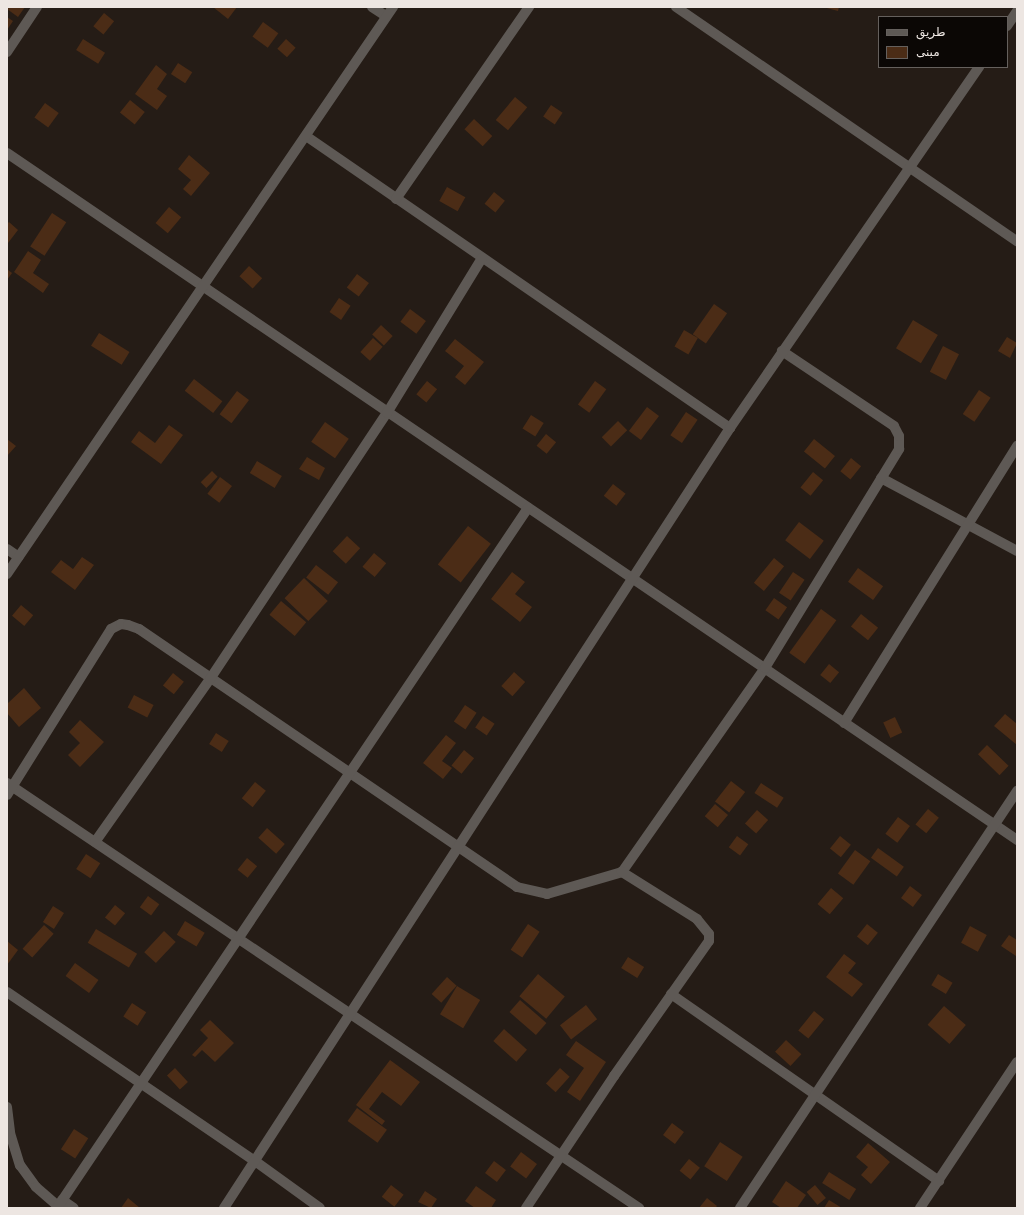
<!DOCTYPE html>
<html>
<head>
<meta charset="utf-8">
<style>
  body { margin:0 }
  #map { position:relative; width:1024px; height:1215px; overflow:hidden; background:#251c16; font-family:"DejaVu Sans",Vazirmatn,sans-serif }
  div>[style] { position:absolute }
  .building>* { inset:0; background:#4b2c16; transform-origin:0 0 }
  .minor>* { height:10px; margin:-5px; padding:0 5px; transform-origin:5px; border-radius:5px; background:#5e5955 }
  span { translate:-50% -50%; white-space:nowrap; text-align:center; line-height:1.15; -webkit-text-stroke:4px #0b0705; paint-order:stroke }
  .frame { position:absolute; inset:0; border:8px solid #ede6e2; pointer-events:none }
  .legend { position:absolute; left:878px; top:16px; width:130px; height:52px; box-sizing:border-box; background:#0b0705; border:1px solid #65605d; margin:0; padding:5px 7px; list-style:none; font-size:12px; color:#ede6e2 }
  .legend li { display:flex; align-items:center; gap:8px; height:20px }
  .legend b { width:20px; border:1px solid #65605d }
</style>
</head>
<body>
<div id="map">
  <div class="building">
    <i style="clip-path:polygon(8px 7px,25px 7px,18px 17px,7px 9px)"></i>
    <i style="clip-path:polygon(213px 7px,237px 7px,228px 19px)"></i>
    <i style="clip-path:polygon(823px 7px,839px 7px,838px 11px)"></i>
    <i style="left:104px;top:13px;width:13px;height:17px;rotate:39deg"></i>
    <i style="clip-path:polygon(7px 17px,13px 21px,7px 30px)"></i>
    <i style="left:263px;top:22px;width:19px;height:18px;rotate:36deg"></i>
    <i style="left:83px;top:39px;width:26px;height:13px;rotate:32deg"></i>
    <i style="left:286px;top:39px;width:13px;height:13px;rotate:42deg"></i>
    <i style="left:178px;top:63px;width:17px;height:13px;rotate:33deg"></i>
    <i style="clip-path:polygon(156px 65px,167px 74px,157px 89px,167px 96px,157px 110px,135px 94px)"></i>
    <i style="left:515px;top:97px;width:16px;height:30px;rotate:40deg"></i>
    <i style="left:130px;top:100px;width:19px;height:16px;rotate:39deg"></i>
    <i style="left:45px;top:103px;width:17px;height:18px;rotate:36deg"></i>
    <i style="left:551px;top:105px;width:14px;height:14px;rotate:34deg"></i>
    <i style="left:474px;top:119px;width:25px;height:14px;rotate:43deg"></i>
    <i style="clip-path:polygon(189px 155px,210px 173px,191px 196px,183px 189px,191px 180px,178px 169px)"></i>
    <i style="left:447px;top:187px;width:21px;height:16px;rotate:29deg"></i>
    <i style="left:494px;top:192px;width:14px;height:15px;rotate:39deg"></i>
    <i style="left:169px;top:207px;width:16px;height:21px;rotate:40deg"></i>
    <i style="left:52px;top:213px;width:17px;height:40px;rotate:33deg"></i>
    <i style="clip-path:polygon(9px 222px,18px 230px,8px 243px,7px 224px)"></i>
    <i style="clip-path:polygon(28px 251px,41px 260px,33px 273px,49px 284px,43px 293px,14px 272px)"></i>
    <i style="left:249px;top:266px;width:18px;height:14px;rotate:43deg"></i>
    <i style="clip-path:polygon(7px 269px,12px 273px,7px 280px)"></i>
    <i style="left:357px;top:274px;width:15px;height:17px;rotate:37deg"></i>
    <i style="left:339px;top:298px;width:14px;height:17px;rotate:34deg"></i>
    <i style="left:714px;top:304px;width:16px;height:37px;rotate:35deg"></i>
    <i style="left:410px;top:309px;width:20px;height:16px;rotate:37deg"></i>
    <i style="left:913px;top:320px;width:29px;height:33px;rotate:31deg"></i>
    <i style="left:381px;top:325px;width:16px;height:13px;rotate:43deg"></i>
    <i style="left:684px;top:330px;width:16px;height:19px;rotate:30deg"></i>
    <i style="left:99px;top:333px;width:36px;height:15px;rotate:32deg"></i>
    <i style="clip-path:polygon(1007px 337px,1017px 343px,1010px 358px,998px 351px)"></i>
    <i style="left:373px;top:338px;width:13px;height:19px;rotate:42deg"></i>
    <i style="clip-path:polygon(455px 339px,484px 362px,465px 385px,455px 377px,464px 366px,445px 351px)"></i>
    <i style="left:943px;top:346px;width:18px;height:29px;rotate:27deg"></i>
    <i style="left:194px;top:379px;width:36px;height:15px;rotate:38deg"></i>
    <i style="left:427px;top:381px;width:13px;height:17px;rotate:39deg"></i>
    <i style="left:595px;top:381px;width:14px;height:29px;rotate:36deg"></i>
    <i style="left:979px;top:390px;width:14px;height:29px;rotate:34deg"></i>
    <i style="left:237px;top:391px;width:15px;height:29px;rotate:37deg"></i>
    <i style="left:647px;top:407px;width:15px;height:30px;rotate:37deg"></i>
    <i style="left:686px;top:412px;width:14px;height:28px;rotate:34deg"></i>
    <i style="left:531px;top:415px;width:15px;height:16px;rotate:32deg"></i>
    <i style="left:618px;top:421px;width:13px;height:23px;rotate:45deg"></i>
    <i style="left:325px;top:422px;width:29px;height:24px;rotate:35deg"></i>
    <i style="clip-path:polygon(169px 425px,183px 435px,161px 464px,131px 442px,139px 431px,155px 443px)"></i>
    <i style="left:546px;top:434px;width:13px;height:15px;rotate:39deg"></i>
    <i style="clip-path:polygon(7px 439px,16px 446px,7px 456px)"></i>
    <i style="left:814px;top:439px;width:27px;height:16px;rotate:39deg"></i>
    <i style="clip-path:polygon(307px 457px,325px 468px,319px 480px,299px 469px)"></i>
    <i style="left:851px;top:458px;width:13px;height:17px;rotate:39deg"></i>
    <i style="left:257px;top:461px;width:29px;height:14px;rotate:31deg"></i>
    <i style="left:212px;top:471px;width:8px;height:16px;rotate:45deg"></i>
    <i style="left:813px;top:472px;width:13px;height:20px;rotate:39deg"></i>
    <i style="left:220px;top:477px;width:15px;height:21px;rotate:37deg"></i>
    <i style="left:613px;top:484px;width:16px;height:15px;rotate:38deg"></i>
    <i style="left:799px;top:522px;width:31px;height:23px;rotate:37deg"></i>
    <i style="left:468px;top:526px;width:29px;height:49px;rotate:38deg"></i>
    <i style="left:347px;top:536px;width:18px;height:21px;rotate:43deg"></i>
    <i style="left:374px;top:553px;width:16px;height:18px;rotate:40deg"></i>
    <i style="clip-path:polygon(82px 557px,94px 565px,75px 590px,51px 572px,61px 560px,73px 569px)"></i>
    <i style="left:774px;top:558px;width:13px;height:32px;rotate:39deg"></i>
    <i style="left:316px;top:565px;width:28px;height:16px;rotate:38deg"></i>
    <i style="left:858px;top:568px;width:31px;height:17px;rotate:36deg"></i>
    <i style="clip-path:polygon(512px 572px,525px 582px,515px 594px,532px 607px,520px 622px,491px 599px)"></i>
    <i style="left:793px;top:572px;width:14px;height:25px;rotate:34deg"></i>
    <i style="left:304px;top:578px;width:33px;height:28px;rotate:44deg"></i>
    <i style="left:774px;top:598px;width:16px;height:15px;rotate:35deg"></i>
    <i style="left:281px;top:601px;width:33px;height:18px;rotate:40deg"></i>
    <i style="left:21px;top:605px;width:16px;height:14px;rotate:40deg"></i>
    <i style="left:821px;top:609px;width:19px;height:54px;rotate:36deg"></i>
    <i style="left:861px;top:614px;width:22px;height:16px;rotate:39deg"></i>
    <i style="left:829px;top:664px;width:13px;height:14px;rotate:39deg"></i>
    <i style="left:514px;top:672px;width:15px;height:19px;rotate:42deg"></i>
    <i style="left:173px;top:673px;width:14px;height:16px;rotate:39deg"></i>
    <i style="clip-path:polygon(24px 688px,41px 708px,19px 727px,7px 713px,7px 704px)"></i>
    <i style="left:134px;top:695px;width:22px;height:14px;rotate:27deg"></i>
    <i style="left:465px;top:705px;width:14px;height:20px;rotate:34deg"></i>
    <i style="clip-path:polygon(1005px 714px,1017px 724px,1017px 745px,994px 726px)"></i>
    <i style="left:483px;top:716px;width:14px;height:14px;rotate:34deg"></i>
    <i style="left:895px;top:717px;width:17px;height:13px;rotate:65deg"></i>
    <i style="clip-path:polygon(80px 720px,104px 742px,80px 767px,68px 755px,80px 743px,69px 732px)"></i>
    <i style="left:216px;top:733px;width:15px;height:13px;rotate:32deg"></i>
    <i style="clip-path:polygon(446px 735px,456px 743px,442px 761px,452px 768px,443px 779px,423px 763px)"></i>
    <i style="left:987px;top:745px;width:30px;height:13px;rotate:44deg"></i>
    <i style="left:464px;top:750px;width:13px;height:20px;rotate:39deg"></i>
    <i style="left:731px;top:781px;width:18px;height:26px;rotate:38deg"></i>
    <i style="left:255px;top:782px;width:14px;height:21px;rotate:39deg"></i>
    <i style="left:761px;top:783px;width:27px;height:12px;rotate:33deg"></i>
    <i style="left:715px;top:804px;width:17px;height:16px;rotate:40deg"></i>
    <i style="left:928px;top:809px;width:14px;height:20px;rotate:39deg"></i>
    <i style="left:757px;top:810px;width:15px;height:18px;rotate:42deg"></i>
    <i style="left:898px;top:817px;width:15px;height:21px;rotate:37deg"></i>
    <i style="left:267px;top:828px;width:24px;height:13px;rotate:42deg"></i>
    <i style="left:737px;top:836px;width:14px;height:14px;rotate:36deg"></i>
    <i style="left:840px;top:836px;width:14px;height:16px;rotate:39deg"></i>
    <i style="left:878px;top:848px;width:32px;height:12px;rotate:36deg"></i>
    <i style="left:855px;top:850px;width:19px;height:29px;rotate:36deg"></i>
    <i style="left:86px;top:854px;width:17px;height:18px;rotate:33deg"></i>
    <i style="left:247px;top:858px;width:13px;height:15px;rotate:39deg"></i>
    <i style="left:910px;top:886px;width:15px;height:15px;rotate:37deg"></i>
    <i style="left:831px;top:888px;width:16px;height:21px;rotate:40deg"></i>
    <i style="left:148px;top:896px;width:14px;height:14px;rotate:36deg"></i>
    <i style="left:115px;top:905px;width:13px;height:16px;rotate:39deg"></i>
    <i style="left:53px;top:906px;width:13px;height:19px;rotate:32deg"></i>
    <i style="left:185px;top:921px;width:23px;height:16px;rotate:31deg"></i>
    <i style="left:528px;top:924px;width:14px;height:31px;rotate:34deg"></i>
    <i style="left:867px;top:924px;width:14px;height:16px;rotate:39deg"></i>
    <i style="left:44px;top:925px;width:13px;height:32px;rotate:42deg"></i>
    <i style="left:970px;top:926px;width:19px;height:19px;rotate:28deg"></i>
    <i style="left:96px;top:929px;width:48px;height:16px;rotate:31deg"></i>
    <i style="left:164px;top:931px;width:16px;height:29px;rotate:43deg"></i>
    <i style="clip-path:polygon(1009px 935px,1017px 940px,1016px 956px,1001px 946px)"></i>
    <i style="clip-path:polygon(7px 941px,18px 950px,7px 965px)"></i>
    <i style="clip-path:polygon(844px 954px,856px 963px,848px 973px,863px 984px,852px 997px,826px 977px)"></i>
    <i style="left:628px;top:957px;width:19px;height:13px;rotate:32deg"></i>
    <i style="left:75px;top:963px;width:29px;height:16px;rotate:36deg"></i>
    <i style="left:538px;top:974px;width:35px;height:29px;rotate:40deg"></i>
    <i style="left:938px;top:974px;width:17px;height:13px;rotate:31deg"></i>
    <i style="left:447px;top:977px;width:13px;height:23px;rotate:42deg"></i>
    <i style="left:457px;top:986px;width:27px;height:33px;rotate:31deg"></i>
    <i style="left:520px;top:1000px;width:35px;height:16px;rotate:41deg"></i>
    <i style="left:132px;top:1003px;width:17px;height:16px;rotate:33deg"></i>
    <i style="left:586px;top:1005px;width:18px;height:33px;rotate:52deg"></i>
    <i style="left:944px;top:1006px;width:29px;height:25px;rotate:41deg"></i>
    <i style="left:814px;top:1011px;width:13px;height:25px;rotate:39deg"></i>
    <i style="clip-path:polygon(210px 1020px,234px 1043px,215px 1062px,202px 1050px,195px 1057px,192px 1055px,208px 1038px,200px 1030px)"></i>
    <i style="left:504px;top:1029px;width:31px;height:16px;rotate:42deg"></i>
    <i style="left:786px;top:1040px;width:21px;height:16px;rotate:43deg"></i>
    <i style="clip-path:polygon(576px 1041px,606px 1062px,580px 1101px,567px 1092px,584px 1068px,566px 1055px)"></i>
    <i style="clip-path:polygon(390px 1060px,420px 1082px,401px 1106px,382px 1092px,369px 1109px,385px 1121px,382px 1125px,356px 1105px)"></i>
    <i style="left:175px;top:1068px;width:19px;height:11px;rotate:47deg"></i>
    <i style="left:560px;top:1068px;width:13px;height:21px;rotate:42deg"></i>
    <i style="left:357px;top:1108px;width:37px;height:16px;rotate:36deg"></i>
    <i style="left:672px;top:1123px;width:15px;height:15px;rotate:37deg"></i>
    <i style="left:74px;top:1129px;width:17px;height:24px;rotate:33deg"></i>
    <i style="left:720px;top:1142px;width:27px;height:29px;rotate:33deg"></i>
    <i style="clip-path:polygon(868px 1143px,890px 1162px,871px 1184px,861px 1175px,868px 1167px,856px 1157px)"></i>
    <i style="left:521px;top:1152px;width:20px;height:18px;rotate:37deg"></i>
    <i style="left:689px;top:1159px;width:14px;height:15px;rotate:39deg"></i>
    <i style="left:494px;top:1161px;width:15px;height:15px;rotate:37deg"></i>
    <i style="left:829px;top:1172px;width:32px;height:13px;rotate:32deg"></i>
    <i style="clip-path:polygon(786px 1181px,806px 1195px,797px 1208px,781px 1208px,772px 1202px)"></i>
    <i style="left:391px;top:1185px;width:16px;height:15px;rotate:38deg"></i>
    <i style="left:815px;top:1185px;width:17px;height:11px;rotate:50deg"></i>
    <i style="clip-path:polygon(476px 1186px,496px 1200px,491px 1208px,475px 1208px,465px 1201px)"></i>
    <i style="clip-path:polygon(425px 1191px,437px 1199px,431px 1208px,418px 1202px)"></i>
    <i style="clip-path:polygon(128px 1198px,140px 1208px,121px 1208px)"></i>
    <i style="clip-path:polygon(707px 1198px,717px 1206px,715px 1208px,699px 1208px)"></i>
    <i style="clip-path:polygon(829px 1200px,842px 1208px,824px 1208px)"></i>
  </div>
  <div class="minor">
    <i style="left:372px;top:7px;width:17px;rotate:33deg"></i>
    <i style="left:676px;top:7px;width:414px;rotate:34.5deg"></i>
    <i style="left:1007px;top:26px;width:18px;rotate:-56deg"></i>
    <i style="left:7px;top:52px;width:54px;rotate:-56.3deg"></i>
    <i style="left:306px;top:136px;width:515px;rotate:34.55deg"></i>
    <i style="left:7px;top:153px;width:1222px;rotate:34.22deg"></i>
    <i style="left:396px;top:199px;width:234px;rotate:-55.3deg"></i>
    <i style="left:881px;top:478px;width:154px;rotate:28.2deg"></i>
    <i style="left:7px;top:549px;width:14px;rotate:34deg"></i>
    <i style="left:7px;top:574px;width:686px;rotate:-55.75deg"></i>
    <i style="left:844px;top:723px;width:327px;rotate:-58deg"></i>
    <i style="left:7px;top:783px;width:762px;rotate:33.92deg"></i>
    <i style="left:7px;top:795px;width:196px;rotate:-57.9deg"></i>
    <i style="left:111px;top:629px;width:11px;rotate:-27deg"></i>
    <i style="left:121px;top:624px;width:7px;rotate:8deg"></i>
    <i style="left:128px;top:625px;width:12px;rotate:20deg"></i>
    <i style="left:139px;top:629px;width:458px;rotate:34.3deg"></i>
    <i style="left:517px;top:887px;width:31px;rotate:13deg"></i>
    <i style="left:547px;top:894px;width:78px;rotate:-16.3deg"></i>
    <i style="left:622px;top:872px;width:249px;rotate:-55deg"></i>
    <i style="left:765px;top:668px;width:257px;rotate:-58.5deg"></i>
    <i style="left:899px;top:449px;width:13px;rotate:-90deg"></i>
    <i style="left:899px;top:436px;width:11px;rotate:-117deg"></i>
    <i style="left:894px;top:426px;width:135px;rotate:-146.2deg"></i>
    <i style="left:95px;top:842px;width:199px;rotate:-54.8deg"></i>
    <i style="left:210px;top:679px;width:320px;rotate:-56.4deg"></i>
    <i style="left:387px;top:413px;width:182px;rotate:-58.5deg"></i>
    <i style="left:7px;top:992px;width:300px;rotate:34.3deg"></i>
    <i style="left:255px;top:1161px;width:80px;rotate:35.9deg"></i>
    <i style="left:671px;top:994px;width:327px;rotate:34.9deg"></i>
    <i style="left:7px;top:1107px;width:26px;rotate:83deg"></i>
    <i style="left:10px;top:1133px;width:34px;rotate:73deg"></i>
    <i style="left:20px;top:1165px;width:27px;rotate:54deg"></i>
    <i style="left:36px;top:1187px;width:29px;rotate:41deg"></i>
    <i style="left:62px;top:1200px;width:14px;rotate:34deg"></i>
    <i style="left:57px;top:1208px;width:844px;rotate:-56.07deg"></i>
    <i style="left:224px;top:1208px;width:930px;rotate:-57.03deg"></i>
    <i style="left:730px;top:428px;width:439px;rotate:-55.4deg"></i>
    <i style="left:526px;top:1208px;width:159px;rotate:-56.3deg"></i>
    <i style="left:614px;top:1076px;width:165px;rotate:-54.9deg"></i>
    <i style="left:709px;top:941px;width:7px;rotate:-90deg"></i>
    <i style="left:709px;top:934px;width:19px;rotate:-129deg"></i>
    <i style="left:697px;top:919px;width:89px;rotate:-147.9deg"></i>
    <i style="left:740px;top:1208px;width:501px;rotate:-56.41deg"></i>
    <i style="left:920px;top:1208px;width:175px;rotate:-56.4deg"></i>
  </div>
  <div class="frame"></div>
  <ul class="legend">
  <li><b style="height:5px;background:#5e5955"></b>طريق</li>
  <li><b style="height:11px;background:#4b2c16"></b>مبنى</li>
  </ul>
</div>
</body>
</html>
